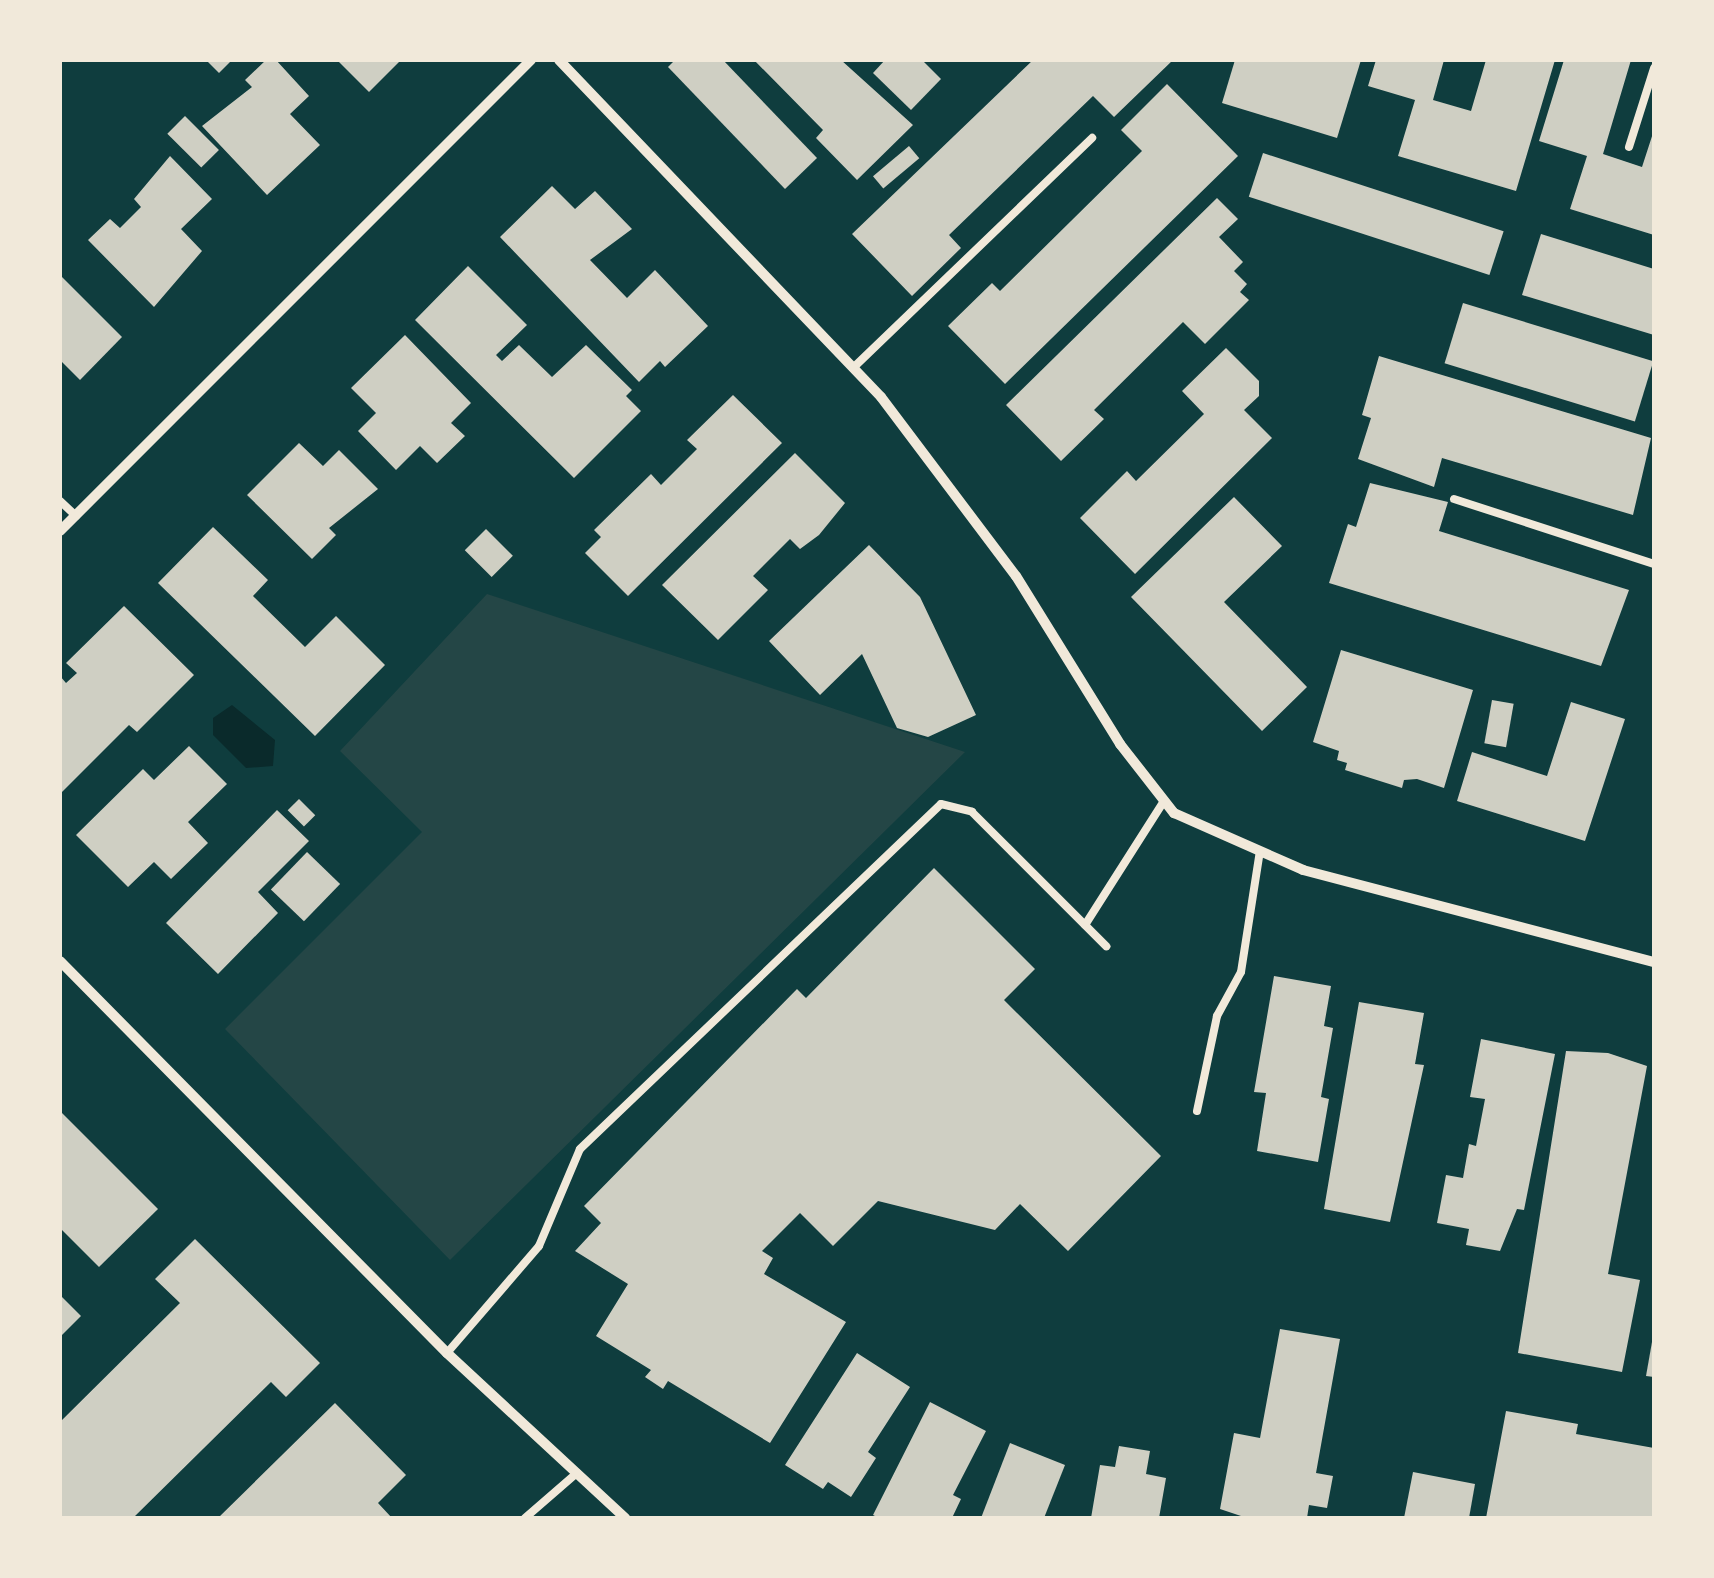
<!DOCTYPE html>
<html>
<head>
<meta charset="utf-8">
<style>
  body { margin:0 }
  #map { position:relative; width:1714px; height:1578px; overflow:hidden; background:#0f3d3e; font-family:Overpass,sans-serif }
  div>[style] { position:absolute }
  .green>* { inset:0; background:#244646 }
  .water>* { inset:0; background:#0a2a2b }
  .building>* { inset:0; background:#cfcfc3; transform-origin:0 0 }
  .service>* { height:8px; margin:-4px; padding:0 4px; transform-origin:4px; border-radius:4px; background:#f1e9da }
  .minor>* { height:10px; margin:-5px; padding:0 5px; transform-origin:5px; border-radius:5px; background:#f1e9da }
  span { translate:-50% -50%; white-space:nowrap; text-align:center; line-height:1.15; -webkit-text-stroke:8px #f1e9da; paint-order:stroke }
  .frame { position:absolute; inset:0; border:62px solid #f1e9da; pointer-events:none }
</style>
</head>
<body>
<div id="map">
  <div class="green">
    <i style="clip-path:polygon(487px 594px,965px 752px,450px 1260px,225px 1029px,422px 832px,340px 751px)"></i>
  </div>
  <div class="water">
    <i style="clip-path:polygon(232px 705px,275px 740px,273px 766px,246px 768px,213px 735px,213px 718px)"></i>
  </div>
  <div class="building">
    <i style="clip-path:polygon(206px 60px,232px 60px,219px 73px)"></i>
    <i style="clip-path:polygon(266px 60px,276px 60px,309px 96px,290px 114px,320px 145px,267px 195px,202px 126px,252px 87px,245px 80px)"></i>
    <i style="clip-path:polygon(337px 60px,401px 60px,369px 92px)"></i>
    <i style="clip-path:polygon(675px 60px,723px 60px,817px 158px,785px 189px,668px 67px)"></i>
    <i style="clip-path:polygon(754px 60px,841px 60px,913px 125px,857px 180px,816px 138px,823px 130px)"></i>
    <i style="clip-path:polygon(885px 60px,922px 60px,941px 79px,911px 110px,873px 73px)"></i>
    <i style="clip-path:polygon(1033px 60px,1173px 60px,1114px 117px,1093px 96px,949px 235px,961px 248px,912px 296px,852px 234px)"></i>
    <i style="clip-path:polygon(1235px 60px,1361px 60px,1337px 138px,1222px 103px)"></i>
    <i style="clip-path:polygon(1376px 60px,1444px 60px,1433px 100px,1471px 111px,1486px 60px,1555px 60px,1516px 191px,1398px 156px,1415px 100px,1368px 86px)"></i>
    <i style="clip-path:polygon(1564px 60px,1631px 60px,1603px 154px,1642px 167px,1654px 130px,1654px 235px,1570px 209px,1587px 156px,1539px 141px)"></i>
    <i style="clip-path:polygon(1167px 84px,1238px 156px,1005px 384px,948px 326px,992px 283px,1000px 291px,1142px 151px,1121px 130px)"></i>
    <i style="left:185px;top:116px;width:48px;height:25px;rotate:45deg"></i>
    <i style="left:909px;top:146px;width:16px;height:47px;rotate:50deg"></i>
    <i style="left:1263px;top:153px;width:253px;height:46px;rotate:18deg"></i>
    <i style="clip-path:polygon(170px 156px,212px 199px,181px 229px,202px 251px,154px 307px,88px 240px,110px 219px,120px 228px,141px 207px,134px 199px)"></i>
    <i style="clip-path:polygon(552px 186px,575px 209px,595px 191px,632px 229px,590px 260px,627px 298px,655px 270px,708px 326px,665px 367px,660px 361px,639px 382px,500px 237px)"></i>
    <i style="clip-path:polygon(1217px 198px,1238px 219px,1219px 237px,1243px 262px,1234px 271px,1247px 284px,1240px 292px,1249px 300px,1205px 344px,1183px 322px,1094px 410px,1104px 419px,1061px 461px,1006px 405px)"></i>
    <i style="clip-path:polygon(1541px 234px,1654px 269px,1654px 335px,1522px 295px)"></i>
    <i style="clip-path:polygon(468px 266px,527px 325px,496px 355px,502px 361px,519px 345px,552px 377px,586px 345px,632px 390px,626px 396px,641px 411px,574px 478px,415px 320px)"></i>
    <i style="clip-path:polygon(60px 275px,122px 337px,80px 380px,60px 360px)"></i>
    <i style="left:1463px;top:303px;width:199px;height:63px;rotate:17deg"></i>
    <i style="clip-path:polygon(405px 335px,471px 403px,451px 423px,465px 436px,437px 463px,420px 446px,396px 470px,358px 431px,376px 413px,351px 388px)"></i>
    <i style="clip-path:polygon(1226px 348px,1259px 381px,1259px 396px,1244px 410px,1272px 438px,1135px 574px,1080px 518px,1127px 471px,1136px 481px,1204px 414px,1182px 391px)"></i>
    <i style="clip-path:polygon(1379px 356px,1651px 438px,1633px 515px,1442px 458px,1434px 487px,1358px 459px,1371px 418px,1362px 415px)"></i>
    <i style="clip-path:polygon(733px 395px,782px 443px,628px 596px,585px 553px,601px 537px,594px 530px,651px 474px,661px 485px,697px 449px,687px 440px)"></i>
    <i style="clip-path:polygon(299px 443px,323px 466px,339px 450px,378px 489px,329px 528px,336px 535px,312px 559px,247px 495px)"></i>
    <i style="clip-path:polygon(795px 453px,845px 503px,819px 535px,800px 549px,790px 539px,753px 576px,768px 590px,718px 640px,662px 585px)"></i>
    <i style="clip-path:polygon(1370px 483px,1448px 502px,1439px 531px,1629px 590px,1601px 666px,1329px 583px,1348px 524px,1356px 527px)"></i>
    <i style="clip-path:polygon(1234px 497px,1282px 546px,1224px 602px,1307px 687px,1262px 731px,1131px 597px)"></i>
    <i style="clip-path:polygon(213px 527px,268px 580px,253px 596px,305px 647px,336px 616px,385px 665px,315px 736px,158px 583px)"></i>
    <i style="left:486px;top:529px;width:38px;height:30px;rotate:45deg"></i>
    <i style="clip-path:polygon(869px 545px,920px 597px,976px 715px,928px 737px,897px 728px,862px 654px,820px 695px,769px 641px)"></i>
    <i style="clip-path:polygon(124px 606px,194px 675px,137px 732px,129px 725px,60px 794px,60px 676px,66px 683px,77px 673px,66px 663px)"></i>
    <i style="clip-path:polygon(1341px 650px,1473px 690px,1444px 788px,1417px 779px,1404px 780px,1402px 788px,1345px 770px,1347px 763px,1337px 760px,1339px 751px,1313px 742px)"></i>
    <i style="left:1492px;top:700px;width:22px;height:44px;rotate:10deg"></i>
    <i style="clip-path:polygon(1571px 702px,1625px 719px,1585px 841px,1457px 801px,1472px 752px,1547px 776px)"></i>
    <i style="clip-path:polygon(189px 746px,227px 784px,188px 822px,208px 843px,171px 879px,154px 862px,128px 887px,76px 835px,143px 769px,154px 780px)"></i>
    <i style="left:299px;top:799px;width:23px;height:16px;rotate:45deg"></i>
    <i style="clip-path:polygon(277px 810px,309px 841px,258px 892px,278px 913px,218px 974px,166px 923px)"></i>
    <i style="left:307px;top:852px;width:46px;height:52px;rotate:44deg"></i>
    <i style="clip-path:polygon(934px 868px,1035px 969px,1004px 1000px,1161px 1156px,1068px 1251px,1020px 1204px,995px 1230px,878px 1201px,833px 1246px,800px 1213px,762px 1251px,773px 1258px,764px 1274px,846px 1322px,770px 1443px,668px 1381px,663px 1389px,645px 1377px,651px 1370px,596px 1336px,628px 1284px,575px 1251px,601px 1223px,584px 1206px,797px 989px,806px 998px)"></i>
    <i style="clip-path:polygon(1274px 976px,1331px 986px,1324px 1026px,1333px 1028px,1321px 1097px,1329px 1099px,1318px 1162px,1257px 1151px,1266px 1093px,1254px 1092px)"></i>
    <i style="clip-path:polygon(1359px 1002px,1424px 1013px,1415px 1064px,1424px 1065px,1390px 1222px,1324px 1209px)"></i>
    <i style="clip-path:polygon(1481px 1039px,1555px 1054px,1524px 1210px,1517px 1209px,1500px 1251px,1466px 1245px,1469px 1229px,1437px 1223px,1446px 1175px,1463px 1178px,1469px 1144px,1476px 1146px,1485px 1099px,1470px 1097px)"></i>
    <i style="clip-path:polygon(1566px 1051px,1608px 1053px,1647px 1066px,1608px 1274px,1640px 1280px,1622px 1372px,1518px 1353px)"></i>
    <i style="clip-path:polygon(60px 1111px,158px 1209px,99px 1267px,60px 1228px)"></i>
    <i style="clip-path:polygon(195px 1239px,320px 1363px,286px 1397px,271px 1382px,133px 1518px,60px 1518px,60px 1422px,180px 1303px,155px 1279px)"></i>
    <i style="clip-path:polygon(60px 1295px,81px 1316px,60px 1337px)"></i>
    <i style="clip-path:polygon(1280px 1329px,1340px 1339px,1316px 1473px,1333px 1476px,1327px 1508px,1309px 1505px,1307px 1518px,1247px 1518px,1220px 1509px,1234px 1433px,1260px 1438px)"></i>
    <i style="clip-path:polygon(1652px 1342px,1654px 1342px,1654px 1377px,1646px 1376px)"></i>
    <i style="clip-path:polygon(857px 1353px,910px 1387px,868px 1452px,876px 1458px,851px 1497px,828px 1482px,823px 1489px,785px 1465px)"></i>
    <i style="clip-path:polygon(930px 1402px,986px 1431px,953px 1495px,961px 1499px,952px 1518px,879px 1518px,873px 1515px)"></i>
    <i style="clip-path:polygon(335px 1403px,406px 1475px,378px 1503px,392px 1518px,218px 1518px)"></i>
    <i style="clip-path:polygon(1506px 1411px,1578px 1424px,1576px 1434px,1654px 1448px,1654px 1518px,1486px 1518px)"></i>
    <i style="clip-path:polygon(1010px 1443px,1065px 1465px,1044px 1518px,981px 1518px)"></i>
    <i style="clip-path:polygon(1119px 1446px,1150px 1451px,1146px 1474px,1166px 1478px,1159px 1518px,1091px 1518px,1100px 1465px,1115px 1467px)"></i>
    <i style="clip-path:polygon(1413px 1472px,1475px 1484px,1469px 1518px,1404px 1518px)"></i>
  </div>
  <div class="service">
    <i style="left:1629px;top:147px;width:83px;rotate:-72.4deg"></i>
    <i style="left:853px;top:368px;width:332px;rotate:-43.9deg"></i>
    <i style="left:1454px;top:499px;width:210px;rotate:18deg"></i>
    <i style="left:60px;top:501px;width:22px;rotate:43deg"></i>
    <i style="left:1085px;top:925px;width:147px;rotate:-57.5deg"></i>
    <i style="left:1197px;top:1111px;width:97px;rotate:-78.1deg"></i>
    <i style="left:1217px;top:1016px;width:50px;rotate:-61.4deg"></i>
    <i style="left:1241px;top:972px;width:122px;rotate:-81.1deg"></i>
    <i style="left:447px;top:1353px;width:141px;rotate:-49.3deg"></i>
    <i style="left:539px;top:1246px;width:105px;rotate:-67.1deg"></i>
    <i style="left:580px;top:1149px;width:499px;rotate:-43.7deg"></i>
    <i style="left:941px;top:804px;width:32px;rotate:14deg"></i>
    <i style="left:972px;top:812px;width:190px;rotate:45deg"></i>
    <i style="left:525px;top:1518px;width:69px;rotate:-40.9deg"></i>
  </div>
  <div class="minor">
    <i style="left:559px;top:60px;width:466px;rotate:46.3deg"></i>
    <i style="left:881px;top:397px;width:224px;rotate:53deg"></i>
    <i style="left:1016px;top:576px;width:198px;rotate:58.2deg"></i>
    <i style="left:1120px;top:744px;width:88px;rotate:52deg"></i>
    <i style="left:1174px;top:813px;width:141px;rotate:23.8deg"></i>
    <i style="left:1303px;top:870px;width:363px;rotate:14.7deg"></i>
    <i style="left:60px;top:531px;width:666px;rotate:-45deg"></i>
    <i style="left:60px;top:961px;width:551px;rotate:45.37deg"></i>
    <i style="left:447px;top:1353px;width:243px;rotate:42.8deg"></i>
  </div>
  <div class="frame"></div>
</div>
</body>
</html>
